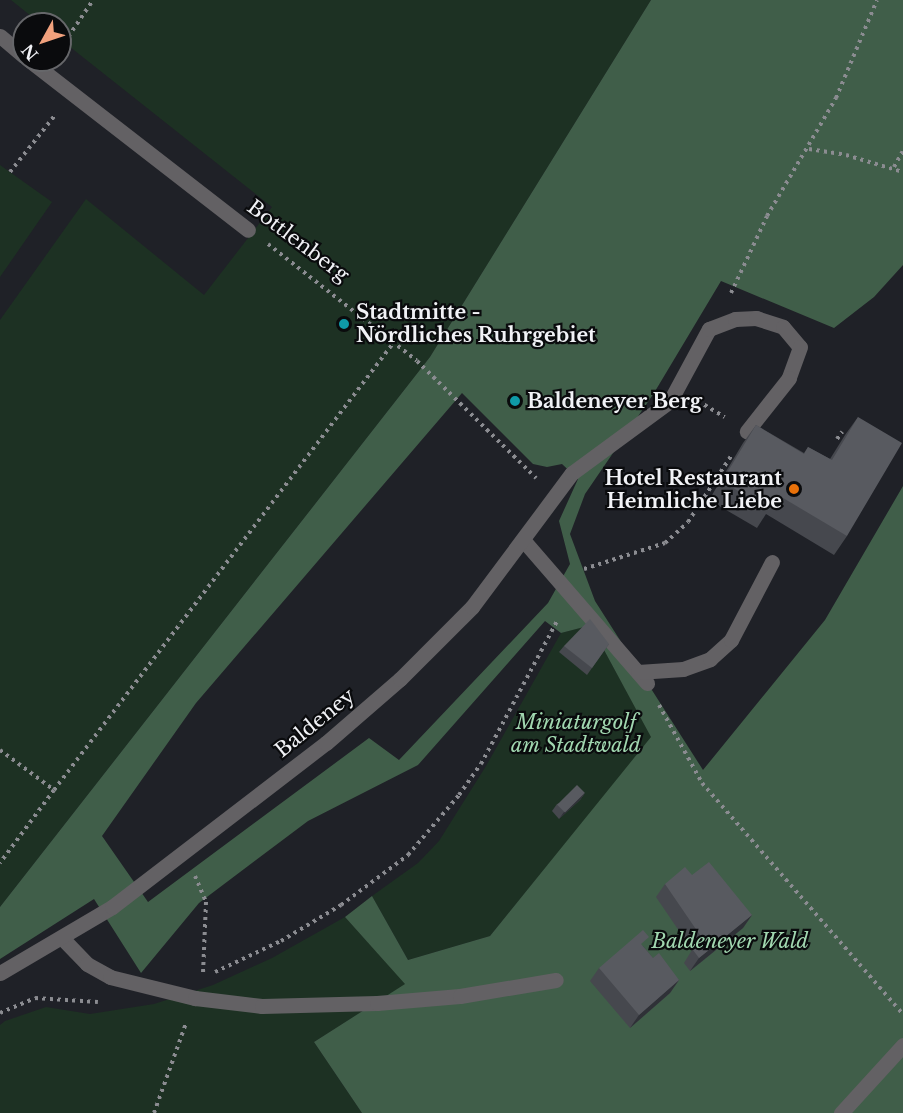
<!DOCTYPE html>
<html>
<head>
<meta charset="utf-8">
<style>
  body { margin:0 }
  #map { position:relative; width:903px; height:1113px; overflow:hidden; background:#1f2127; font-family:"Libre Baskerville",serif }
  div>[style] { position:absolute }
  .green>* { inset:0; background:#1d3123 }
  .forest>* { inset:0; background:#405e49 }
  .path>* { height:4px; margin-top:-2px; transform-origin:0; background:repeating-linear-gradient(90deg,#8b8c91 0 3px,transparent 0 7.5px) }
  .service>* { height:15px; margin:-7.5px; padding:0 7.5px; transform-origin:7.5px; border-radius:7.5px; background:#636164 }
  .minor>* { height:15px; margin:-7.5px; padding:0 7.5px; transform-origin:7.5px; border-radius:7.5px; background:#636164 }
  .wall>* { inset:0; background:#46484e }
  .shaded-wall>* { inset:0; background:#2f3137 }
  .building>* { inset:0; background:#585a60; transform-origin:0 0 }
  .dots>* { width:16px; height:16px; translate:-50% -50%; box-sizing:border-box; border:3px solid #0a0b0d; border-radius:50% }
  span { translate:-50% -50%; white-space:nowrap; text-align:center; line-height:1.15; -webkit-text-stroke:4.5px #0a0b0d; paint-order:stroke }
  .street-label { font-size:20px; color:#f1f2f6 }
  .poi-label { font-size:20px; color:#f1f2f6; font-weight:700 }
  .left { translate:0 -50%; text-align:left }
  .right { translate:-100% -50%; text-align:right }
  .park-label { font-size:20px; color:#a1d7b0; font-style:italic }
  .north { position:absolute; left:12px; top:12px; width:60px; height:60px; box-sizing:border-box; background:#0a0b0d; border:2px solid #66676a; border-radius:50%; rotate:230deg; font-size:16px; font-weight:700; line-height:24px; text-align:center; color:#f1f2f6 }
  .north::after { content:''; display:block; margin:auto; width:21px; height:27px; background:#f1a17d; clip-path:polygon(50% 0,100% 100%,50% 72%,0 100%) }
</style>
</head>
<body>
<div id="map">
  <div class="green">
    <i style="clip-path:polygon(11px 0,651px 0,430px 357px,0 907px,0 320px,86px 199px,204px 295px,272px 207px,60px 39px,60px 24px,41px 24px)"></i>
    <i style="clip-path:polygon(0 165px,52px 202px,0 277px)"></i>
    <i style="clip-path:polygon(583px 627px,604px 650px,652px 737px,490px 936px,408px 960px,372px 896px,418px 863px,439px 841px,486px 766px,561px 633px)"></i>
    <i style="clip-path:polygon(345px 917px,406px 984px,314px 1042px,362px 1113px,0 1113px,0 1025px,5px 1021px,46px 1007px,90px 1014px,154px 1004px,213px 985px,272px 958px)"></i>
  </div>
  <div class="forest">
    <i style="clip-path:polygon(evenodd,651px 0,903px 0,903px 265px,874px 297px,834px 328px,721px 281px,654px 393px,585px 494px,570px 534px,595px 601px,703px 770px,825px 620px,903px 486px,903px 1113px,362px 1113px,314px 1042px,405px 984px,345px 917px,372px 896px,408px 960px,490px 936px,651px 737px,604px 650px,584px 627px,561px 633px,545px 621px,418px 765px,308px 821px,199px 903px,141px 973px,94px 899px,0 959px,0 907px,430px 357px,651px 0,462px 393px,533px 464px,547px 467px,562px 464px,578px 479px,559px 521px,570px 564px,548px 603px,399px 760px,369px 738px,148px 902px,102px 836px,196px 703px,462px 393px)"></i>
  </div>
  <div class="path">
    <i style="left:60px;top:49px;width:59px;rotate:-56deg"></i>
    <i style="left:809px;top:149px;width:37px;rotate:9deg"></i>
    <i style="left:846px;top:155px;width:59px;rotate:16.6deg"></i>
    <i style="left:894px;top:167px;width:18px;rotate:-61deg"></i>
    <i style="left:10px;top:172px;width:74px;rotate:-51.6deg"></i>
    <i style="left:268px;top:244px;width:189px;rotate:38.1deg"></i>
    <i style="left:417px;top:361px;width:167px;rotate:44.5deg"></i>
    <i style="left:731px;top:293px;width:85px;rotate:-64.9deg"></i>
    <i style="left:767px;top:216px;width:137px;rotate:-59.7deg"></i>
    <i style="left:836px;top:98px;width:106px;rotate:-67.3deg"></i>
    <i style="left:698px;top:401px;width:31px;rotate:31deg"></i>
    <i style="left:837px;top:439px;width:9px;rotate:-54deg"></i>
    <i style="left:584px;top:569px;width:85px;rotate:-17.8deg"></i>
    <i style="left:665px;top:543px;width:31px;rotate:-42deg"></i>
    <i style="left:688px;top:522px;width:82px;rotate:-56.9deg"></i>
    <i style="left:659px;top:705px;width:89px;rotate:61.1deg"></i>
    <i style="left:702px;top:783px;width:306px;rotate:49deg"></i>
    <i style="left:0;top:750px;width:67px;rotate:36.5deg"></i>
    <i style="left:54px;top:790px;width:91px;rotate:126.5deg"></i>
    <i style="left:54px;top:790px;width:562px;rotate:-52.8deg"></i>
    <i style="left:195px;top:876px;width:28px;rotate:67deg"></i>
    <i style="left:206px;top:902px;width:71px;rotate:92.4deg"></i>
    <i style="left:215px;top:972px;width:73px;rotate:-25.2deg"></i>
    <i style="left:281px;top:941px;width:70px;rotate:-31deg"></i>
    <i style="left:341px;top:905px;width:84px;rotate:-36.7deg"></i>
    <i style="left:408px;top:855px;width:79px;rotate:-49.6deg"></i>
    <i style="left:459px;top:795px;width:38px;rotate:-55deg"></i>
    <i style="left:481px;top:764px;width:162px;rotate:-62deg"></i>
    <i style="left:0;top:1013px;width:38px;rotate:-23deg"></i>
    <i style="left:35px;top:998px;width:63px;rotate:3.6deg"></i>
    <i style="left:154px;top:1113px;width:96px;rotate:-70.4deg"></i>
  </div>
  <div class="service">
    <i style="left:524px;top:541px;width:188px;rotate:49.1deg"></i>
    <i style="left:638px;top:672px;width:45px;rotate:-3.8deg"></i>
    <i style="left:683px;top:669px;width:29px;rotate:-20deg"></i>
    <i style="left:710px;top:659px;width:28px;rotate:-42deg"></i>
    <i style="left:731px;top:640px;width:88px;rotate:-62.3deg"></i>
    <i style="left:62px;top:938px;width:36px;rotate:46deg"></i>
    <i style="left:87px;top:964px;width:26px;rotate:29deg"></i>
    <i style="left:110px;top:977px;width:88px;rotate:13.9deg"></i>
    <i style="left:195px;top:998px;width:67px;rotate:6.8deg"></i>
    <i style="left:262px;top:1006px;width:115px;rotate:-1.5deg"></i>
    <i style="left:377px;top:1003px;width:83px;rotate:-4.8deg"></i>
    <i style="left:460px;top:996px;width:97px;rotate:-9.5deg"></i>
    <i style="left:0;top:973px;width:130px;rotate:-30.5deg"></i>
    <i style="left:112px;top:907px;width:270px;rotate:-37.5deg"></i>
    <i style="left:326px;top:743px;width:98px;rotate:-40.9deg"></i>
    <i style="left:400px;top:679px;width:102px;rotate:-45deg"></i>
    <i style="left:472px;top:607px;width:167px;rotate:-53.3deg"></i>
    <i style="left:572px;top:473px;width:122px;rotate:-36.3deg"></i>
    <i style="left:670px;top:401px;width:82px;rotate:-61.6deg"></i>
    <i style="left:709px;top:329px;width:28px;rotate:-21deg"></i>
    <i style="left:735px;top:319px;width:21px;rotate:-3deg"></i>
    <i style="left:756px;top:318px;width:28px;rotate:18deg"></i>
    <i style="left:783px;top:327px;width:26px;rotate:50deg"></i>
    <i style="left:800px;top:347px;width:33px;rotate:110deg"></i>
    <i style="left:789px;top:378px;width:68px;rotate:128.4deg"></i>
    <i style="left:841px;top:1113px;width:92px;rotate:-47.6deg"></i>
  </div>
  <div class="minor">
    <i style="left:0;top:36px;width:31px;rotate:40deg"></i>
    <i style="left:29px;top:60px;width:277px;rotate:37.8deg"></i>
  </div>
  <div class="wall">
    <i style="clip-path:polygon(858px 417px,847px 536px,834px 555px,766px 514px,757px 528px,709px 500px,743px 443px,756px 425px,804px 453px,808px 447px,830px 459px,845px 435px)"></i>
    <i style="clip-path:polygon(609px 644px,587px 675px,559px 652px,564px 646px)"></i>
    <i style="clip-path:polygon(585px 793px,580px 800px,559px 819px,552px 811px,557px 804px)"></i>
    <i style="clip-path:polygon(692px 875px,752px 915px,743px 928px,690px 971px,684px 963px,692px 950px,656px 897px,665px 884px)"></i>
    <i style="clip-path:polygon(643px 946px,653px 958px,679px 980px,670px 993px,630px 1028px,590px 981px,599px 968px)"></i>
  </div>
  <div class="shaded-wall">
    <i style="clip-path:polygon(585px 793px,580px 800px,559px 819px,564px 812px)"></i>
    <i style="clip-path:polygon(752px 915px,743px 928px,690px 971px,699px 958px)"></i>
    <i style="clip-path:polygon(679px 980px,670px 993px,630px 1028px,639px 1015px)"></i>
  </div>
  <div class="building">
    <i style="clip-path:polygon(858px 417px,902px 443px,847px 536px,778px 495px,769px 510px,722px 481px,756px 425px,804px 454px,808px 447px,832px 460px)"></i>
    <i style="clip-path:polygon(590px 619px,609px 644px,592px 668px,564px 646px)"></i>
    <i style="left:577px;top:785px;width:11px;height:28px;rotate:45deg"></i>
    <i style="clip-path:polygon(709px 862px,752px 915px,699px 958px,693px 950px,704px 941px,665px 884px,685px 867px,692px 875px)"></i>
    <i style="clip-path:polygon(643px 930px,649px 937px,641px 944px,653px 958px,659px 953px,679px 980px,639px 1015px,599px 968px)"></i>
  </div>
  <div class="dots">
    <i style="left:344px;top:324px;background:#0f9aa8"></i>
    <i style="left:515px;top:401px;background:#0f9aa8"></i>
    <i style="left:794px;top:489px;background:#e8710a"></i>
  </div>
  <div class="street-label">
    <span style="left:298px;top:241px;rotate:37deg">Bottlenberg</span>
    <span style="left:315px;top:723px;rotate:-39deg">Baldeney</span>
  </div>
  <div class="poi-label">
    <span class="left" style="left:356px;top:324px">Stadtmitte -<br>Nördliches Ruhrgebiet</span>
    <span class="left" style="left:527px;top:401px">Baldeneyer Berg</span>
    <span class="right" style="left:782px;top:490px">Hotel Restaurant<br>Heimliche Liebe</span>
  </div>
  <div class="park-label">
    <span style="left:576px;top:734px">Miniaturgolf<br>am Stadtwald</span>
    <span style="left:730px;top:941px">Baldeneyer Wald</span>
  </div>
  <div class="north">N</div>
</div>
</body>
</html>
